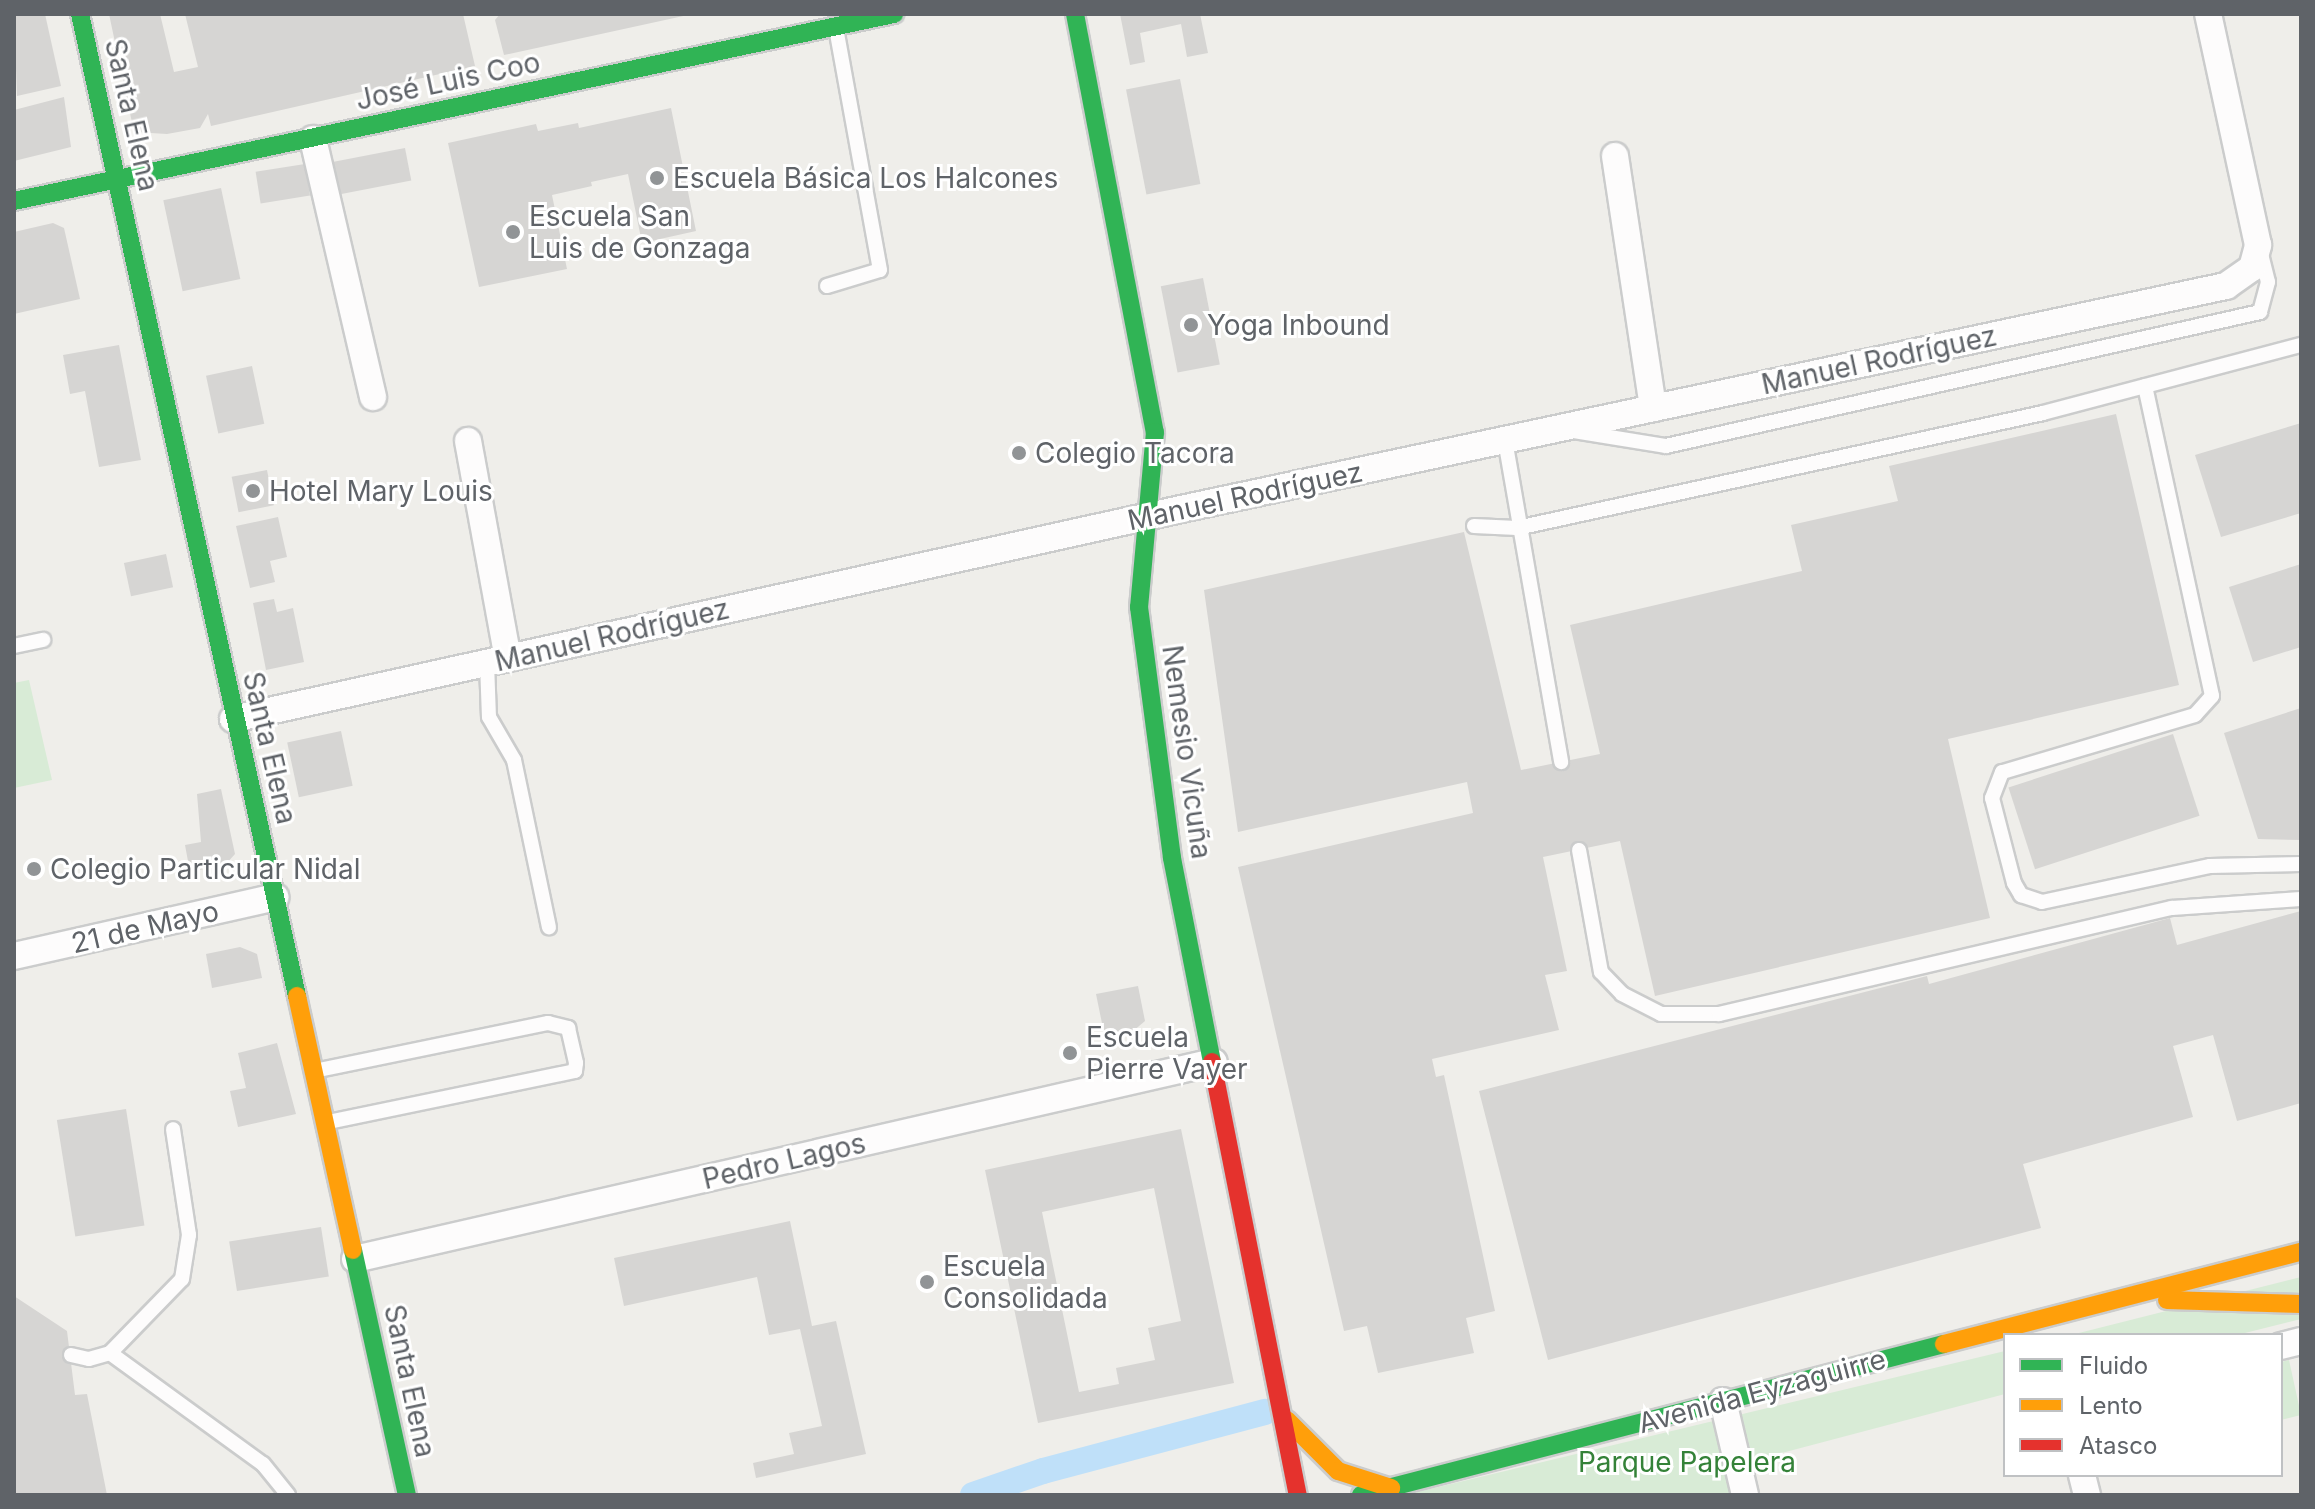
<!DOCTYPE html>
<html>
<head>
<meta charset="utf-8">
<style>
  body { margin:0 }
  #map { position:relative; width:2315px; height:1509px; overflow:hidden; background:#efeeea; font-family:Inter,sans-serif }
  div>[style] { position:absolute }
  .green>* { inset:0; background:#d8ebd6 }
  .canal>* { height:26px; margin:-13px; padding:0 13px; transform-origin:13px; border-radius:13px; background:#bfe0f9 }
  .building>* { inset:0; background:#d6d5d3; transform-origin:0 0 }
  .roads { filter:drop-shadow(2px 0 #cbcccc) drop-shadow(-2px 0 #cbcccc) drop-shadow(0 2px #cbcccc) drop-shadow(0 -2px #cbcccc) }
  .lane>* { height:14px; margin:-7px; padding:0 7px; transform-origin:7px; border-radius:7px; background:#fdfcfc }
  .street>* { height:26px; margin:-13px; padding:0 13px; transform-origin:13px; border-radius:13px; background:#fdfcfc }
  .fast>* { height:18px; margin:-9px; padding:0 9px; transform-origin:9px; border-radius:9px; background:#30b455 }
  .slow>* { height:18px; margin:-9px; padding:0 9px; transform-origin:9px; border-radius:9px; background:#ff9f0a }
  .jam>* { height:18px; margin:-9px; padding:0 9px; transform-origin:9px; border-radius:9px; background:#e5322d }
  .dots>* { width:22px; height:22px; translate:-50% -50%; box-sizing:border-box; border:4px solid #fff; border-radius:50% }
  span { translate:-50% -50%; white-space:nowrap; text-align:center; line-height:1.15; -webkit-text-stroke:6px #fff; paint-order:stroke }
  .street-label { font-size:28px; color:#5f6368 }
  .poi-label { font-size:28px; color:#5f6368 }
  .left { translate:0 -50%; text-align:left }
  .park-label { font-size:28px; color:#348238 }
  .frame { position:absolute; inset:0; border:16px solid #5f6368; pointer-events:none }
  .legend { position:absolute; left:2003px; top:1333px; width:280px; height:144px; box-sizing:border-box; background:#fff; border:2px solid #bfc1c3; margin:0; padding:10px 14px; list-style:none; font-size:24px; color:#5f6368 }
  .legend li { display:flex; align-items:center; gap:16px; height:40px }
  .legend b { width:40px; border:2px solid #bfc1c3 }
</style>
</head>
<body>
<div id="map">
  <div class="green">
    <i style="clip-path:polygon(29px 680px,52px 780px,14px 788px,14px 683px)"></i>
    <i style="clip-path:polygon(2301px 1277px,2301px 1319px,2237px 1335px,2071px 1335px)"></i>
    <i style="clip-path:polygon(2005px 1351px,2005px 1394px,1725px 1468px,1732px 1495px,1405px 1495px)"></i>
    <i style="clip-path:polygon(2289px 1360px,2301px 1415px,2281px 1420px,2281px 1362px)"></i>
  </div>
  <div class="canal">
    <i style="left:973px;top:1495px;width:74px;rotate:-18.9deg"></i>
    <i style="left:1043px;top:1471px;width:230px;rotate:-14.9deg"></i>
  </div>
  <div class="building">
    <i style="clip-path:polygon(14px 14px,45px 14px,61px 86px,17px 96px)"></i>
    <i style="clip-path:polygon(109px 14px,160px 14px,174px 72px,198px 67px,185px 14px,463px 14px,475px 66px,211px 126px,208px 114px,200px 128px,167px 134px,134px 132px)"></i>
    <i style="clip-path:polygon(500px 14px,688px 14px,688px 15px,504px 55px,495px 20px)"></i>
    <i style="clip-path:polygon(1120px 14px,1200px 14px,1208px 53px,1187px 57px,1181px 24px,1140px 33px,1145px 62px,1130px 65px)"></i>
    <i style="left:1180px;top:79px;width:107px;height:55px;rotate:79deg"></i>
    <i style="clip-path:polygon(64px 97px,71px 147px,14px 161px,14px 110px)"></i>
    <i style="clip-path:polygon(671px 108px,696px 231px,642px 243px,628px 174px,591px 182px,592px 186px,552px 195px,567px 269px,479px 287px,448px 143px,536px 124px,538px 131px,578px 123px,579px 128px)"></i>
    <i style="left:405px;top:148px;width:33px;height:87px;rotate:79deg"></i>
    <i style="left:305px;top:164px;width:32px;height:50px;rotate:81deg"></i>
    <i style="left:221px;top:188px;width:93px;height:59px;rotate:78deg"></i>
    <i style="clip-path:polygon(53px 223px,64px 228px,80px 299px,14px 314px,14px 232px)"></i>
    <i style="left:1203px;top:278px;width:88px;height:43px;rotate:79deg"></i>
    <i style="clip-path:polygon(119px 345px,141px 460px,99px 467px,85px 391px,70px 394px,63px 355px)"></i>
    <i style="left:252px;top:366px;width:59px;height:47px;rotate:78deg"></i>
    <i style="clip-path:polygon(2116px 414px,2179px 685px,1948px 739px,1990px 918px,1655px 996px,1620px 841px,1543px 857px,1567px 971px,1545px 975px,1559px 1030px,1432px 1059px,1436px 1077px,1444px 1075px,1495px 1311px,1466px 1318px,1474px 1353px,1378px 1373px,1367px 1326px,1344px 1331px,1238px 867px,1473px 813px,1467px 782px,1238px 832px,1204px 590px,1464px 532px,1521px 770px,1600px 754px,1570px 625px,1802px 571px,1791px 525px,1898px 501px,1889px 466px)"></i>
    <i style="clip-path:polygon(2301px 423px,2301px 513px,2221px 537px,2195px 455px)"></i>
    <i style="left:267px;top:470px;width:36px;height:36px;rotate:79deg"></i>
    <i style="clip-path:polygon(278px 517px,287px 557px,270px 561px,275px 582px,250px 588px,236px 526px)"></i>
    <i style="left:166px;top:554px;width:34px;height:43px;rotate:78deg"></i>
    <i style="clip-path:polygon(2301px 564px,2301px 647px,2253px 662px,2229px 587px)"></i>
    <i style="clip-path:polygon(274px 599px,277px 612px,293px 608px,304px 662px,266px 670px,253px 603px)"></i>
    <i style="clip-path:polygon(2301px 708px,2301px 840px,2258px 839px,2224px 733px)"></i>
    <i style="left:341px;top:731px;width:56px;height:55px;rotate:78deg"></i>
    <i style="left:2173px;top:734px;width:86px;height:173px;rotate:72deg"></i>
    <i style="clip-path:polygon(221px 789px,235px 854px,226px 864px,190px 872px,185px 845px,201px 842px,197px 794px)"></i>
    <i style="clip-path:polygon(2301px 911px,2301px 1103px,2237px 1121px,2213px 1035px,2173px 1046px,2193px 1117px,2023px 1164px,2041px 1228px,1548px 1360px,1479px 1091px,1927px 976px,1929px 984px,2170px 918px,2177px 945px)"></i>
    <i style="clip-path:polygon(240px 947px,257px 954px,262px 978px,212px 988px,206px 954px)"></i>
    <i style="clip-path:polygon(1138px 986px,1145px 1021px,1132px 1032px,1105px 1038px,1096px 994px)"></i>
    <i style="clip-path:polygon(277px 1043px,296px 1114px,238px 1127px,230px 1091px,246px 1088px,238px 1053px)"></i>
    <i style="left:126px;top:1109px;width:118px;height:70px;rotate:81deg"></i>
    <i style="clip-path:polygon(evenodd,1181px 1129px,1234px 1383px,1038px 1423px,985px 1170px,1181px 1129px,1154px 1188px,1181px 1321px,1148px 1328px,1155px 1360px,1116px 1368px,1119px 1384px,1079px 1392px,1042px 1212px,1154px 1188px)"></i>
    <i style="clip-path:polygon(790px 1221px,812px 1326px,836px 1321px,866px 1454px,756px 1478px,753px 1463px,794px 1454px,789px 1433px,822px 1426px,800px 1329px,769px 1335px,757px 1277px,624px 1306px,614px 1258px)"></i>
    <i style="left:321px;top:1227px;width:50px;height:93px;rotate:81deg"></i>
    <i style="clip-path:polygon(14px 1296px,67px 1331px,75px 1395px,87px 1394px,107px 1495px,14px 1495px)"></i>
  </div>
  <div class="roads">
    <div class="lane">
      <i style="left:827px;top:286px;width:55px;rotate:-16.8deg"></i>
      <i style="left:880px;top:270px;width:247px;rotate:-100.3deg"></i>
      <i style="left:2145px;top:386px;width:317px;rotate:77.8deg"></i>
      <i style="left:2212px;top:696px;width:25px;rotate:132deg"></i>
      <i style="left:2195px;top:715px;width:201px;rotate:163.5deg"></i>
      <i style="left:2002px;top:772px;width:28px;rotate:111deg"></i>
      <i style="left:1992px;top:798px;width:88px;rotate:75.5deg"></i>
      <i style="left:2014px;top:883px;width:14px;rotate:60deg"></i>
      <i style="left:2021px;top:895px;width:22px;rotate:18deg"></i>
      <i style="left:2042px;top:902px;width:172px;rotate:-12.1deg"></i>
      <i style="left:2210px;top:866px;width:91px;rotate:-1.3deg"></i>
      <i style="left:1573px;top:431px;width:94px;rotate:9.2deg"></i>
      <i style="left:1666px;top:446px;width:609px;rotate:-12.71deg"></i>
      <i style="left:2260px;top:312px;width:31px;rotate:-75deg"></i>
      <i style="left:2268px;top:282px;width:32px;rotate:-104deg"></i>
      <i style="left:1505px;top:440px;width:327px;rotate:80.1deg"></i>
      <i style="left:1474px;top:526px;width:43px;rotate:2.7deg"></i>
      <i style="left:1517px;top:528px;width:538px;rotate:-12.33deg"></i>
      <i style="left:2043px;top:413px;width:267px;rotate:-14.8deg"></i>
      <i style="left:14px;top:646px;width:30px;rotate:-12deg"></i>
      <i style="left:487px;top:663px;width:54px;rotate:87.9deg"></i>
      <i style="left:489px;top:717px;width:50px;rotate:59.8deg"></i>
      <i style="left:514px;top:760px;width:171px;rotate:78.2deg"></i>
      <i style="left:1579px;top:850px;width:124px;rotate:79.8deg"></i>
      <i style="left:1601px;top:972px;width:30px;rotate:46deg"></i>
      <i style="left:1622px;top:994px;width:44px;rotate:27.1deg"></i>
      <i style="left:1661px;top:1014px;width:58px"></i>
      <i style="left:1719px;top:1014px;width:465px;rotate:-13.2deg"></i>
      <i style="left:2172px;top:908px;width:129px;rotate:-4deg"></i>
      <i style="left:314px;top:1071px;width:239px;rotate:-11.6deg"></i>
      <i style="left:548px;top:1023px;width:21px;rotate:14deg"></i>
      <i style="left:568px;top:1028px;width:36px;rotate:77deg"></i>
      <i style="left:576px;top:1063px;width:8px;rotate:97deg"></i>
      <i style="left:575px;top:1071px;width:255px;rotate:168.3deg"></i>
      <i style="left:110px;top:1353px;width:103px;rotate:-45.8deg"></i>
      <i style="left:182px;top:1279px;width:45px;rotate:-81deg"></i>
      <i style="left:189px;top:1235px;width:107px;rotate:-98.6deg"></i>
      <i style="left:71px;top:1355px;width:18px;rotate:13deg"></i>
      <i style="left:89px;top:1359px;width:22px;rotate:-16deg"></i>
      <i style="left:110px;top:1353px;width:189px;rotate:36deg"></i>
      <i style="left:263px;top:1464px;width:40px;rotate:51deg"></i>
    </div>
    <div class="street">
      <i style="left:313px;top:139px;width:265px;rotate:76.9deg"></i>
      <i style="left:1615px;top:156px;width:255px;rotate:81.4deg"></i>
      <i style="left:468px;top:441px;width:221px;rotate:79.6deg"></i>
      <i style="left:233px;top:719px;width:971px;rotate:-12.49deg"></i>
      <i style="left:1181px;top:509px;width:1069px;rotate:-12.05deg"></i>
      <i style="left:2226px;top:286px;width:32px;rotate:-35deg"></i>
      <i style="left:2252px;top:268px;width:24px;rotate:-75deg"></i>
      <i style="left:2258px;top:245px;width:236px;rotate:-102.2deg"></i>
      <i style="left:14px;top:956px;width:268px;rotate:-12.7deg"></i>
      <i style="left:355px;top:1259px;width:881px;rotate:-12.92deg"></i>
      <i style="left:2281px;top:1346px;width:21px;rotate:-14deg"></i>
      <i style="left:1723px;top:1401px;width:97px;rotate:76.8deg"></i>
      <i style="left:2082px;top:1475px;width:21px;rotate:76deg"></i>
    </div>
    <div class="fast">
      <i style="left:80px;top:14px;width:1006px;rotate:77.54deg"></i>
      <i style="left:1075px;top:14px;width:426px;rotate:79.2deg"></i>
      <i style="left:1155px;top:432px;width:176px;rotate:95.2deg"></i>
      <i style="left:1139px;top:607px;width:253px;rotate:82.5deg"></i>
      <i style="left:1172px;top:858px;width:208px;rotate:78.9deg"></i>
      <i style="left:14px;top:201px;width:900px;rotate:-12deg"></i>
      <i style="left:353px;top:1250px;width:251px;rotate:77.6deg"></i>
      <i style="left:1361px;top:1495px;width:602px;rotate:-14.52deg"></i>
    </div>
    <div class="slow">
      <i style="left:297px;top:996px;width:260px;rotate:77.6deg"></i>
      <i style="left:2167px;top:1300px;width:134px;rotate:1.7deg"></i>
      <i style="left:1944px;top:1344px;width:369px;rotate:-14.5deg"></i>
      <i style="left:1287px;top:1420px;width:72px;rotate:45deg"></i>
      <i style="left:1338px;top:1471px;width:56px;rotate:17.8deg"></i>
    </div>
    <div class="jam">
      <i style="left:1212px;top:1062px;width:441px;rotate:78.8deg"></i>
    </div>
  </div>
  <div class="dots">
    <i style="left:657px;top:178px;background:#919496"></i>
    <i style="left:513px;top:232px;background:#919496"></i>
    <i style="left:1191px;top:325px;background:#919496"></i>
    <i style="left:1019px;top:453px;background:#919496"></i>
    <i style="left:253px;top:491px;background:#919496"></i>
    <i style="left:34px;top:869px;background:#919496"></i>
    <i style="left:1070px;top:1053px;background:#919496"></i>
    <i style="left:927px;top:1282px;background:#919496"></i>
  </div>
  <div class="street-label">
    <span style="left:448px;top:81px;rotate:-12deg">José Luis Coo</span>
    <span style="left:132px;top:115px;rotate:77deg">Santa Elena</span>
    <span style="left:1879px;top:360px;rotate:-12deg">Manuel Rodríguez</span>
    <span style="left:1245px;top:496px;rotate:-12deg">Manuel Rodríguez</span>
    <span style="left:612px;top:635px;rotate:-13deg">Manuel Rodríguez</span>
    <span style="left:270px;top:748px;rotate:77deg">Santa Elena</span>
    <span style="left:1187px;top:752px;rotate:82deg">Nemesio Vicuña</span>
    <span style="left:145px;top:927px;rotate:-13deg">21 de Mayo</span>
    <span style="left:784px;top:1161px;rotate:-13deg">Pedro Lagos</span>
    <span style="left:410px;top:1381px;rotate:78deg">Santa Elena</span>
    <span style="left:1762px;top:1391px;rotate:-15deg">Avenida Eyzaguirre</span>
  </div>
  <div class="poi-label">
    <span class="left" style="left:673px;top:178px">Escuela Básica Los Halcones</span>
    <span class="left" style="left:529px;top:232px">Escuela San<br>Luis de Gonzaga</span>
    <span class="left" style="left:1207px;top:325px">Yoga Inbound</span>
    <span class="left" style="left:1035px;top:453px">Colegio Tacora</span>
    <span class="left" style="left:269px;top:491px">Hotel Mary Louis</span>
    <span class="left" style="left:50px;top:869px">Colegio Particular Nidal</span>
    <span class="left" style="left:1086px;top:1053px">Escuela<br>Pierre Vayer</span>
    <span class="left" style="left:943px;top:1282px">Escuela<br>Consolidada</span>
  </div>
  <div class="park-label">
    <span style="left:1687px;top:1462px">Parque Papelera</span>
  </div>
  <div class="frame"></div>
  <ul class="legend">
  <li><b style="height:10px;background:#30b455"></b>Fluido</li>
  <li><b style="height:10px;background:#ff9f0a"></b>Lento</li>
  <li><b style="height:10px;background:#e5322d"></b>Atasco</li>
  </ul>
</div>
</body>
</html>
